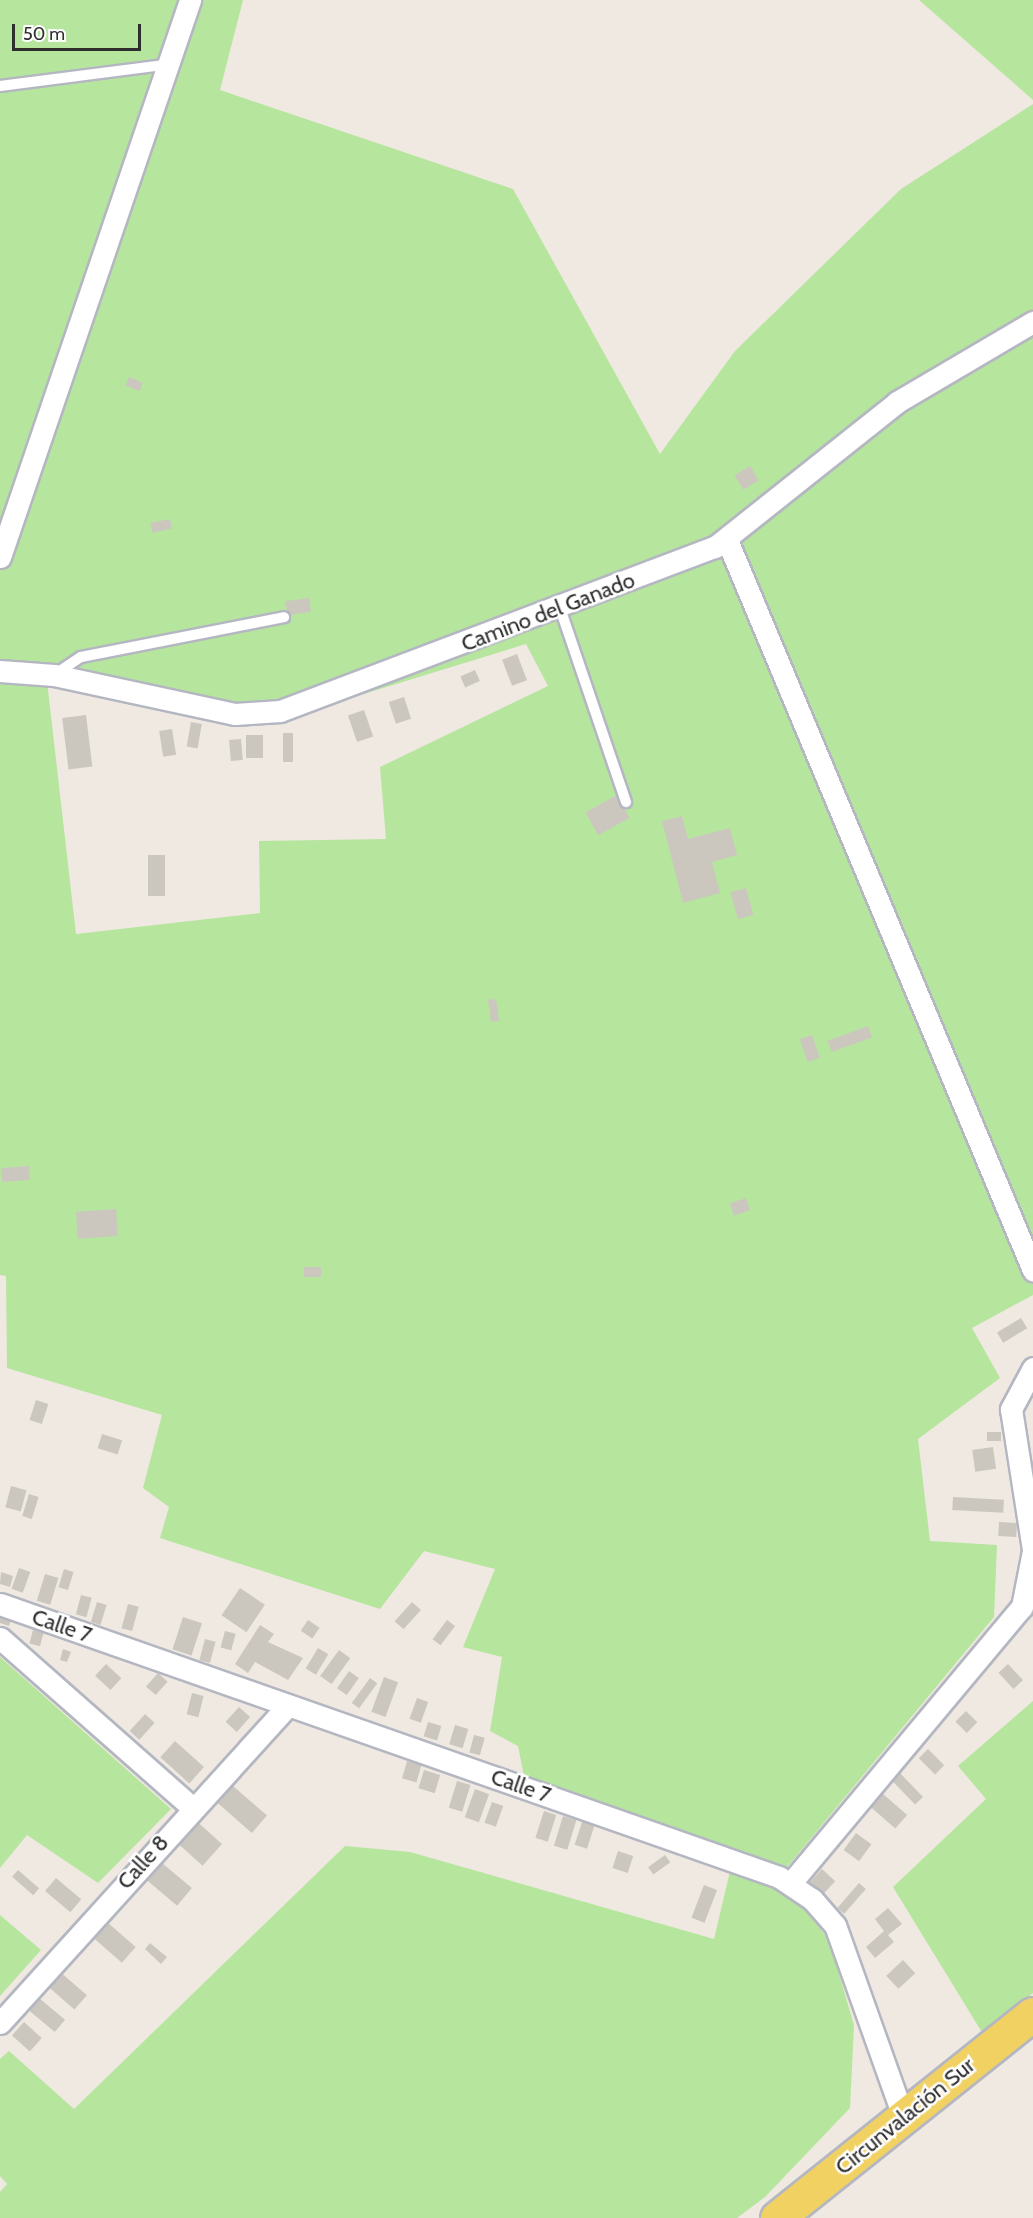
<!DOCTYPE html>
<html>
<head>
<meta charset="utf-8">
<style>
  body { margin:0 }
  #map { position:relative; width:1033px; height:2218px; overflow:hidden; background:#efe9e1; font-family:Cabin,sans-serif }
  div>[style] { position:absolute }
  .green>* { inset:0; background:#b6e59e }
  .building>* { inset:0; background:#cbc7bf; transform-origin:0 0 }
  .roads { filter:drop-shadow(2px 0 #b4b7c1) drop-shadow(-2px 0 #b4b7c1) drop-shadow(0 2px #b4b7c1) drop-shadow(0 -2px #b4b7c1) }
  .lane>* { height:10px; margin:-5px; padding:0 5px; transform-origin:5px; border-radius:5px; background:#fff }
  .street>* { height:21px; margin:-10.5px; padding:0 10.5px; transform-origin:10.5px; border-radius:10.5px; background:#fff }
  .primary>* { height:33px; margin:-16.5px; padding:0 16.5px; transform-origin:16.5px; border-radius:16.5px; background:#f2d163 }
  span { translate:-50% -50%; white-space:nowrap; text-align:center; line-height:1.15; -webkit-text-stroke:5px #fff; paint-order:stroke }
  .street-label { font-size:22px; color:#2e2e2e }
  .scale { position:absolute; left:12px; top:24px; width:129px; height:27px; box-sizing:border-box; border:3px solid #2e2e2e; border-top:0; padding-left:8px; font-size:18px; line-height:21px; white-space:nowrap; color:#2e2e2e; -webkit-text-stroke:4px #fff; paint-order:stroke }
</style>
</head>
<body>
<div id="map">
  <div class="green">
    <i style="clip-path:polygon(evenodd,0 0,243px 0,220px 90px,513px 189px,660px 454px,735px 351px,901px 189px,1033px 104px,1033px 1295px,972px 1328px,1000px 1378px,918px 1439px,930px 1541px,997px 1545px,994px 1617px,779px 1877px,829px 1940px,854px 2025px,850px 2108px,765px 2197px,737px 2218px,0 2218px,0 2192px,7px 2184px,0 2176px,0 2059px,9px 2051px,74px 2109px,345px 1846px,410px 1852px,714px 1939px,731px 1867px,524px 1776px,518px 1746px,490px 1731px,502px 1657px,463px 1647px,495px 1569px,424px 1551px,380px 1609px,160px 1538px,169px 1507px,143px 1488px,162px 1415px,7px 1368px,6px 1276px,0 1275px,0 0,526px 644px,548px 686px,380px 767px,386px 839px,259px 841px,260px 913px,76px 934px,47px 681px,266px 724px,526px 644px)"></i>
    <i style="clip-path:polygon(919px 0,1033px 0,1033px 100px)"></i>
    <i style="clip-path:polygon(0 1657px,171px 1809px,98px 1883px,27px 1835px,0 1868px)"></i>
    <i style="clip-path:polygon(1033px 1701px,1033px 1993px,983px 2034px,893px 1887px,986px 1799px,958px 1766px)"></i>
    <i style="clip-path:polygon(0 1915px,41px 1950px,0 1996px)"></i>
  </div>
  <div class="building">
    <i style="left:129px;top:377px;width:15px;height:9px;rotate:23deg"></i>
    <i style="left:750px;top:466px;width:17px;height:18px;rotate:59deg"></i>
    <i style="left:170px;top:519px;width:10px;height:20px;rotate:79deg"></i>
    <i style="left:309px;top:598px;width:14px;height:24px;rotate:82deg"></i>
    <i style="left:517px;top:654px;width:28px;height:16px;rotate:69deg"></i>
    <i style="left:475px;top:670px;width:12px;height:16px;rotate:66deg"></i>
    <i style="left:404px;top:697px;width:23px;height:16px;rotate:72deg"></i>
    <i style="left:364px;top:710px;width:28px;height:17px;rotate:71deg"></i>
    <i style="left:86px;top:715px;width:52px;height:24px;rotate:83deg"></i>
    <i style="left:191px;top:722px;width:11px;height:25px;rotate:10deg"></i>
    <i style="left:172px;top:729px;width:26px;height:13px;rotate:81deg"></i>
    <i style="left:283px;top:733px;width:10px;height:29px"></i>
    <i style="left:246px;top:735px;width:17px;height:23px"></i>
    <i style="left:241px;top:739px;width:21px;height:12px;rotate:85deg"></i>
    <i style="left:617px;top:795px;width:26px;height:36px;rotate:61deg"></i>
    <i style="clip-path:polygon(682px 816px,688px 839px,730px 828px,737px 855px,712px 862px,720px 893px,683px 903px,662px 821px)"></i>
    <i style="left:148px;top:855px;width:17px;height:41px"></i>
    <i style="left:746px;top:888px;width:28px;height:16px;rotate:75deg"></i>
    <i style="left:496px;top:999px;width:22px;height:8px;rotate:82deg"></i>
    <i style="left:868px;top:1026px;width:12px;height:43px;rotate:70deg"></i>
    <i style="left:812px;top:1035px;width:24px;height:13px;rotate:71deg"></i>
    <i style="left:29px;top:1166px;width:14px;height:28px;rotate:86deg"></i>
    <i style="left:746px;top:1198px;width:13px;height:17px;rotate:72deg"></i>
    <i style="left:116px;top:1209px;width:27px;height:40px;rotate:86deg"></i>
    <i style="left:321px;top:1267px;width:10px;height:17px;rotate:90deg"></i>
    <i style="left:1021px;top:1318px;width:12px;height:28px;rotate:59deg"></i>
    <i style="left:36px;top:1400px;width:13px;height:21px;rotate:18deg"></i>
    <i style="left:1001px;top:1432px;width:9px;height:14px;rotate:90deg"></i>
    <i style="left:102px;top:1434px;width:21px;height:15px;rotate:17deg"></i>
    <i style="left:993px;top:1447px;width:22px;height:21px;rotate:82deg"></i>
    <i style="left:11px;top:1486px;width:16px;height:22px;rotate:15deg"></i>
    <i style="left:29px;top:1494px;width:10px;height:23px;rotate:17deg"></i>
    <i style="left:953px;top:1497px;width:51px;height:13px;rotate:3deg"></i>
    <i style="left:999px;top:1522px;width:18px;height:14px;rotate:3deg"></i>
    <i style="left:19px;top:1568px;width:12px;height:22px;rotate:20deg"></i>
    <i style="left:64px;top:1569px;width:10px;height:19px;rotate:17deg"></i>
    <i style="clip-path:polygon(1px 1572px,13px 1576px,10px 1587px,0 1584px)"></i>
    <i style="left:45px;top:1574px;width:14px;height:28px;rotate:17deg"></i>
    <i style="left:240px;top:1588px;width:30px;height:33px;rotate:34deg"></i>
    <i style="left:81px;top:1595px;width:11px;height:20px;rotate:15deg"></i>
    <i style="left:97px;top:1602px;width:10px;height:21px;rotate:17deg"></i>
    <i style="left:412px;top:1602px;width:12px;height:26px;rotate:42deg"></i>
    <i style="left:128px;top:1604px;width:11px;height:25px;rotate:15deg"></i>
    <i style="clip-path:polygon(0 1613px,12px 1617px,9px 1626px,0 1623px)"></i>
    <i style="left:183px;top:1617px;width:20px;height:34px;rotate:18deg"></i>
    <i style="left:308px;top:1620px;width:14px;height:13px;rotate:34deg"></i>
    <i style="left:447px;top:1620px;width:10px;height:24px;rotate:37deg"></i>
    <i style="clip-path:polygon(260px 1625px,274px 1634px,268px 1642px,303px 1658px,288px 1680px,255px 1662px,248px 1673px,235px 1664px)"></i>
    <i style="left:33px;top:1630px;width:11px;height:14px;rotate:15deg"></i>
    <i style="left:225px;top:1631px;width:11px;height:17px;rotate:15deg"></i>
    <i style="left:205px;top:1639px;width:11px;height:22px;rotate:15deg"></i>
    <i style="left:318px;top:1648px;width:12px;height:24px;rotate:31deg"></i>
    <i style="clip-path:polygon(63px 1649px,71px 1652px,67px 1662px,60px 1660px)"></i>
    <i style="left:339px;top:1650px;width:14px;height:32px;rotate:36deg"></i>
    <i style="left:106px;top:1664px;width:21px;height:16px;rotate:43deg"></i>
    <i style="left:1008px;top:1664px;width:22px;height:13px;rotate:47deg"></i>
    <i style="left:349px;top:1671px;width:12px;height:21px;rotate:35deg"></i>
    <i style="left:158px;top:1673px;width:13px;height:18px;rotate:42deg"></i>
    <i style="left:384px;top:1677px;width:15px;height:37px;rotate:20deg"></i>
    <i style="left:370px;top:1678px;width:9px;height:31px;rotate:36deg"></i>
    <i style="left:192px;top:1693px;width:12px;height:22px;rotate:14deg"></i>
    <i style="left:417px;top:1698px;width:12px;height:22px;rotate:20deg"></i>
    <i style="left:239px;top:1707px;width:15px;height:20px;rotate:42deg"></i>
    <i style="left:966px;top:1711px;width:16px;height:15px;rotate:45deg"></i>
    <i style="left:145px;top:1714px;width:13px;height:23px;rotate:42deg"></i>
    <i style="left:428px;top:1722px;width:14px;height:15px;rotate:17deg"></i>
    <i style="left:455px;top:1725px;width:14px;height:20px;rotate:17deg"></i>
    <i style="left:474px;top:1735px;width:11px;height:18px;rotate:15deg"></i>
    <i style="left:175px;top:1741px;width:39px;height:22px;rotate:42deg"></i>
    <i style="left:928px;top:1749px;width:23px;height:13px;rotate:45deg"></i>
    <i style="left:407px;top:1761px;width:15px;height:18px;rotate:16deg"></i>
    <i style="left:424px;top:1770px;width:17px;height:19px;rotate:17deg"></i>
    <i style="left:898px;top:1771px;width:36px;height:11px;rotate:46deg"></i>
    <i style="left:457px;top:1781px;width:14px;height:28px;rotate:17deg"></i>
    <i style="left:233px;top:1786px;width:45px;height:23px;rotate:41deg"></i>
    <i style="left:475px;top:1789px;width:15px;height:30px;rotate:20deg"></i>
    <i style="left:883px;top:1794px;width:32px;height:18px;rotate:41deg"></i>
    <i style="left:492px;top:1802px;width:12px;height:22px;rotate:20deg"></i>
    <i style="left:544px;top:1811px;width:13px;height:28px;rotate:18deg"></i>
    <i style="left:563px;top:1816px;width:14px;height:31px;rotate:17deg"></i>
    <i style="left:193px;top:1818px;width:39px;height:29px;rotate:42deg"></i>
    <i style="left:583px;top:1819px;width:13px;height:27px;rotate:18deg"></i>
    <i style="left:856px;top:1833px;width:19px;height:21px;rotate:36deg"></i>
    <i style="left:618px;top:1851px;width:16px;height:18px;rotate:18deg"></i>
    <i style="left:665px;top:1855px;width:9px;height:21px;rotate:54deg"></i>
    <i style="left:162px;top:1863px;width:39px;height:23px;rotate:40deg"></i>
    <i style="left:822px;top:1869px;width:18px;height:18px;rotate:43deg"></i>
    <i style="left:18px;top:1870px;width:28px;height:9px;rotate:41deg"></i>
    <i style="left:56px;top:1878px;width:33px;height:17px;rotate:40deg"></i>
    <i style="left:859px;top:1883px;width:9px;height:33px;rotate:41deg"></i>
    <i style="left:704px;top:1885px;width:14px;height:35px;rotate:21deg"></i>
    <i style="clip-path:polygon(888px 1908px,902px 1924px,888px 1935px,894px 1942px,875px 1958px,866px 1947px,884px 1931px,875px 1919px)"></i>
    <i style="left:107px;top:1922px;width:38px;height:21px;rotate:41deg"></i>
    <i style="clip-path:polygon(150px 1943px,167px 1957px,161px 1964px,145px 1949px)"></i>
    <i style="left:903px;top:1960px;width:18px;height:23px;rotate:47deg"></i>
    <i style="left:59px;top:1971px;width:37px;height:19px;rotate:41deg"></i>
    <i style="left:39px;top:1998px;width:34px;height:16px;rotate:40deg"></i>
    <i style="left:24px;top:2022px;width:24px;height:18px;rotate:42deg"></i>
  </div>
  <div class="roads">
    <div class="lane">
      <i style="left:0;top:86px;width:166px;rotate:-7.3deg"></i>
      <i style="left:560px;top:608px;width:205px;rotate:71.2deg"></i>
      <i style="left:54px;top:675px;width:32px;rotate:-34deg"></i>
      <i style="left:81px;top:657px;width:207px;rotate:-11.1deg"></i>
    </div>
    <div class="street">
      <i style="left:727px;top:540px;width:792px;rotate:67.26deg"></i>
      <i style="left:0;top:557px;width:589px;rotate:-71.16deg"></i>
      <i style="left:0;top:671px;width:54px;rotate:4.2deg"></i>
      <i style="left:54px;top:675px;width:185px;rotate:12.2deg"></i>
      <i style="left:235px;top:714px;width:45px;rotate:-3.8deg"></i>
      <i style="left:280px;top:711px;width:465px;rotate:-20.7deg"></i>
      <i style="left:715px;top:547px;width:233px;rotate:-38.5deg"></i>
      <i style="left:897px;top:402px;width:158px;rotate:-30.5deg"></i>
      <i style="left:1033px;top:1368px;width:47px;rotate:118.2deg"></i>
      <i style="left:1011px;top:1409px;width:143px;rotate:81.1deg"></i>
      <i style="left:0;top:1604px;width:825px;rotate:19.31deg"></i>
      <i style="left:779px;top:1877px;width:40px;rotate:34deg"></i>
      <i style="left:812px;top:1899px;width:35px;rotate:49deg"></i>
      <i style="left:835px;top:1925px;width:203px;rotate:70.4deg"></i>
      <i style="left:0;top:1638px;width:256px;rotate:41.4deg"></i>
      <i style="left:790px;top:1884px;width:361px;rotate:-50.1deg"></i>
      <i style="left:1022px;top:1607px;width:57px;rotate:-78.9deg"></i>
      <i style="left:0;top:2023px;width:429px;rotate:-47.8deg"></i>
    </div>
    <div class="primary">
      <i style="left:777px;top:2218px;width:327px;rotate:-38.6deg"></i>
    </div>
  </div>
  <div class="street-label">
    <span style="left:548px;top:612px;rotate:-21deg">Camino del Ganado</span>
    <span style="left:62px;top:1626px;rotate:19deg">Calle 7</span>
    <span style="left:521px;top:1786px;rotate:19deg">Calle 7</span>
    <span style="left:143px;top:1862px;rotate:-48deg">Calle 8</span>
    <span style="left:905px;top:2116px;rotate:-39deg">Circunvalación Sur</span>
  </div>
  <div class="scale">50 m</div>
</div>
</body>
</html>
